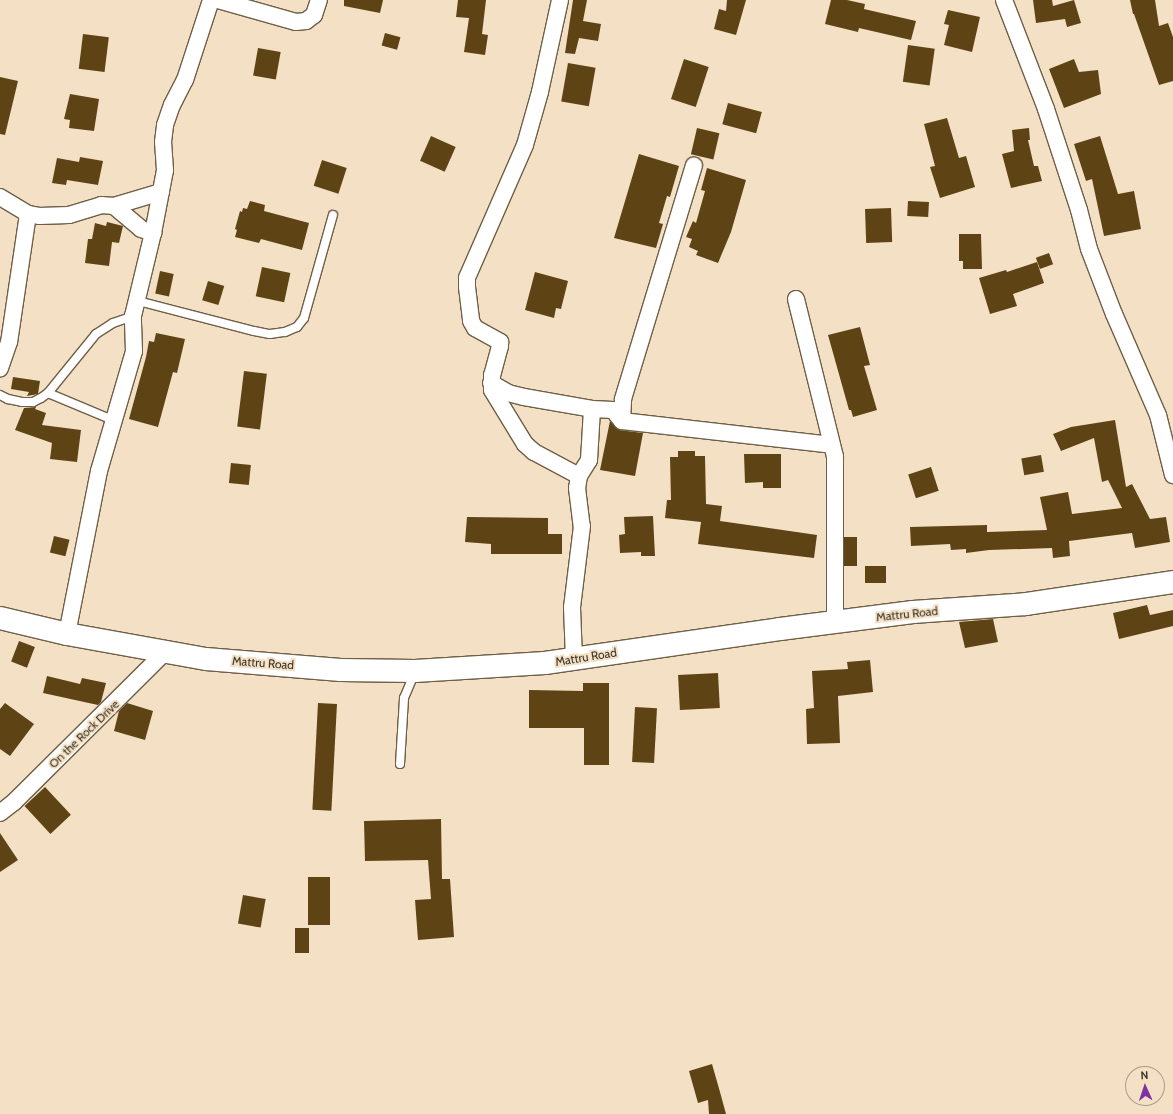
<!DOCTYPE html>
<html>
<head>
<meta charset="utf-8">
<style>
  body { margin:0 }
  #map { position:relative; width:1173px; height:1114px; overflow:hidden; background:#f4e1c5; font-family:Cabin,sans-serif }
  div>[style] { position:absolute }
  .building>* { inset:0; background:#5e4415; transform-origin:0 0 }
  .roads { filter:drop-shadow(1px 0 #6f5f46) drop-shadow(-1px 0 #6f5f46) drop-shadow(0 1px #6f5f46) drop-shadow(0 -1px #6f5f46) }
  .lane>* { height:8px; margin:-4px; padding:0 4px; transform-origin:4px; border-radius:4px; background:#fff }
  .street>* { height:16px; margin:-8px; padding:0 8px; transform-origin:8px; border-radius:8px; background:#fff }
  .secondary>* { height:22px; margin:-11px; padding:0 11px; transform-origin:11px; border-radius:11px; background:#fff }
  span { translate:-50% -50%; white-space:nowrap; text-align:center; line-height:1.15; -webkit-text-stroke:4px #f4e1c5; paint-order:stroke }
  .street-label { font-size:12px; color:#3b3429 }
  .north { position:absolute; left:1125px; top:1066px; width:40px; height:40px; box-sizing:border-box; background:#f4e1c5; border:1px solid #aa9c87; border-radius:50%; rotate:357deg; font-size:11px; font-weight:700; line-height:16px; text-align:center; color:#3b3429 }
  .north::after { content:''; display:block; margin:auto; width:14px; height:18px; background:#7f32a3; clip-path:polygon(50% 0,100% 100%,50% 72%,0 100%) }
</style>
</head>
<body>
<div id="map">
  <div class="building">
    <i style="clip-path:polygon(344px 0,383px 0,380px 13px,344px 6px)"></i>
    <i style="clip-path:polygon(458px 0,486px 0,482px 34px,488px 35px,485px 55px,464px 52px,469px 18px,456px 17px)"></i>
    <i style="clip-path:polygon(573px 0,587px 0,583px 21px,601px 24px,598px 41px,579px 38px,575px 54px,565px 53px)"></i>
    <i style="clip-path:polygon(727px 0,746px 0,736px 35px,714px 29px,719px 9px,726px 11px)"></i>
    <i style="clip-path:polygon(831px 0,847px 0,865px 4px,864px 9px,916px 21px,911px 40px,859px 28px,858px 32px,825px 24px)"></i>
    <i style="clip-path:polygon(1033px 0,1052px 0,1053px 6px,1074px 0,1081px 23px,1067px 27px,1065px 19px,1036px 23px)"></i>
    <i style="clip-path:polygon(1130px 0,1155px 0,1159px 26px,1168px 23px,1173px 37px,1173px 81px,1159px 85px,1134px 14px,1133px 14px)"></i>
    <i style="clip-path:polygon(948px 10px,980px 17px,972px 52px,944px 45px,949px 25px,944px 24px)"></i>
    <i style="left:385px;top:33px;width:16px;height:13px;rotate:15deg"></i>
    <i style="left:83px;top:34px;width:26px;height:35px;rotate:7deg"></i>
    <i style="left:908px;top:45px;width:27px;height:37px;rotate:8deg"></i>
    <i style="left:258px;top:48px;width:23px;height:28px;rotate:10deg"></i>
    <i style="left:684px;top:59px;width:26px;height:42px;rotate:18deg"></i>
    <i style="clip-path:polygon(1074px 59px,1079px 72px,1098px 70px,1101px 94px,1064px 108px,1049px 69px)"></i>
    <i style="left:568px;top:63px;width:28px;height:39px;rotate:10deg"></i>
    <i style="clip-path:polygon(0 77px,18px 81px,5px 135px,0 134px)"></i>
    <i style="clip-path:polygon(70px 94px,99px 99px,94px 131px,69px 128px,70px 120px,64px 119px)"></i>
    <i style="left:728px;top:103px;width:35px;height:22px;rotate:15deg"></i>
    <i style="clip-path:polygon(947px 118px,959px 158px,966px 156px,975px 187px,940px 198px,930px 167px,935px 166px,924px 124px)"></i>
    <i style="left:697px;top:128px;width:23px;height:27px;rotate:13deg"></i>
    <i style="clip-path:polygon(1029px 128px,1030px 140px,1028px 140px,1034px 166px,1038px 166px,1042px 181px,1011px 188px,1002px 154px,1014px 151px,1012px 130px)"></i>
    <i style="left:431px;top:136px;width:27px;height:27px;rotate:24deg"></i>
    <i style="clip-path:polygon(1100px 136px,1118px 194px,1134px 191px,1141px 229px,1104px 236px,1092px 179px,1086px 181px,1074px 144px)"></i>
    <i style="clip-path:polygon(639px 154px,679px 166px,670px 197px,667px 196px,659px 223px,663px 224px,656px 248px,614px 238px)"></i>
    <i style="clip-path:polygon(80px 157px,103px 161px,98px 185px,67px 180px,66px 185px,52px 183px,57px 158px,79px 162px)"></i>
    <i style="left:322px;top:160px;width:26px;height:27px;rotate:18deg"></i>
    <i style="clip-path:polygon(707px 168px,746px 180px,731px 232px,718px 263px,696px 255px,698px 251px,689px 247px,692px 239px,686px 237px,693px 221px,696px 223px,705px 191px,701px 190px)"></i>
    <i style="clip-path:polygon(250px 201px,265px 205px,264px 211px,309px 223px,302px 250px,261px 239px,259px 243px,235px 237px,237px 230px,235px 229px,240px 211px,242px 212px,243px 208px,247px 209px)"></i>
    <i style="left:908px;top:201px;width:21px;height:15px;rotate:3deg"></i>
    <i style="left:891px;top:208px;width:34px;height:26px;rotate:88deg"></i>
    <i style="clip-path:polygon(107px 222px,123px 226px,119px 243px,112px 242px,109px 266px,85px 263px,88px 239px,92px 239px,95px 223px,106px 226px)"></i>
    <i style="clip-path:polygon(959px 234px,981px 234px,982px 269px,963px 269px,963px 261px,959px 261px)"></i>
    <i style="left:1049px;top:253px;width:12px;height:14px;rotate:70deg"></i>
    <i style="clip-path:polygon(1037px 262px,1044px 283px,1013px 294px,1017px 306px,990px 314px,979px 278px,1006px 270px,1007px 272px)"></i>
    <i style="left:262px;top:267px;width:29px;height:30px;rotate:12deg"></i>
    <i style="left:160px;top:271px;width:14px;height:23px;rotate:12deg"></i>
    <i style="clip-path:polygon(535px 272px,568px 281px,561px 309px,556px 308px,554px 318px,525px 310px)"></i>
    <i style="left:208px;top:281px;width:17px;height:20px;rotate:17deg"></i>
    <i style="clip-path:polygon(860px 327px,870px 365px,864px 366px,877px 410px,853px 417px,851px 410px,849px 410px,828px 335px)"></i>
    <i style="clip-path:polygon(156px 333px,185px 339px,177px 373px,173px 372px,158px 427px,129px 419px,146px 357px,149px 341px,154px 342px)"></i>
    <i style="left:244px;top:371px;width:23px;height:56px;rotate:7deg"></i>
    <i style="clip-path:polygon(13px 377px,40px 381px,38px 394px,27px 396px,29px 392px,11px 389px)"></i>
    <i style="clip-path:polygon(36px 407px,35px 409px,46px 413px,42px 425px,81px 430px,77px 462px,50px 459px,52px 443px,15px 430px,24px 408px)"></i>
    <i style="clip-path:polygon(1115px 420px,1126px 487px,1132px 484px,1150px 519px,1166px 517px,1170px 542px,1135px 548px,1132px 533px,1069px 541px,1070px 556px,1053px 558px,1052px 548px,989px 550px,966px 553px,966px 549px,951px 550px,950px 544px,911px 546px,910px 527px,987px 525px,987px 532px,1047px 530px,1040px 497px,1068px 492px,1072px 514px,1122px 508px,1108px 480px,1102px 482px,1094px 438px,1061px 451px,1053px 434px,1071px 427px)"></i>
    <i style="clip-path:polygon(610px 421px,619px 430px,643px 433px,635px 476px,600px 470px)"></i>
    <i style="clip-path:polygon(678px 451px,695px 451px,695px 456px,705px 456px,706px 504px,722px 506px,720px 521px,817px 535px,814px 558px,698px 544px,701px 522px,665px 518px,667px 500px,671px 500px,670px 457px,678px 457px)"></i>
    <i style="clip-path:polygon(744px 454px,781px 454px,781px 488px,763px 488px,763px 482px,745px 483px)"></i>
    <i style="left:1041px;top:455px;width:17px;height:20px;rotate:80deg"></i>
    <i style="left:231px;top:463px;width:20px;height:20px;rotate:6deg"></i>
    <i style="left:931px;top:467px;width:25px;height:24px;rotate:72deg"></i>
    <i style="clip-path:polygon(653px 516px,655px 556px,641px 556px,641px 552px,620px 553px,619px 535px,625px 534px,624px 517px)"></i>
    <i style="clip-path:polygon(467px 517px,548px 518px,548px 534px,562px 534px,562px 554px,491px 554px,491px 544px,465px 542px)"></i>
    <i style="left:54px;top:536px;width:16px;height:17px;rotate:14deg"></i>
    <i style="left:857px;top:537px;width:29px;height:13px;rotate:90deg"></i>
    <i style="left:865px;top:566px;width:21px;height:17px"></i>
    <i style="clip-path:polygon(1147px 605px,1150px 615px,1173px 610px,1173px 626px,1119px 639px,1113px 613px)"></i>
    <i style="clip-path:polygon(993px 619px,998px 642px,965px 648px,959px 622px)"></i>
    <i style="left:19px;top:641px;width:17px;height:22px;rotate:21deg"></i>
    <i style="clip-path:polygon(870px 660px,873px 692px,838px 696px,840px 743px,807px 744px,806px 709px,814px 708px,812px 671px,848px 669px,847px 662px)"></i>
    <i style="left:718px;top:673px;width:35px;height:40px;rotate:87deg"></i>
    <i style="clip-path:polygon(47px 676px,80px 684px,82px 678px,106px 683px,101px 702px,98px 705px,43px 693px)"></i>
    <i style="clip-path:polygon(583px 683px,609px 683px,609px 765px,584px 765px,584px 728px,529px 728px,529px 690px,583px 691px)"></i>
    <i style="clip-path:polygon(5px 703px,34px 724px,10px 756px,0 749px,0 709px)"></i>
    <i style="clip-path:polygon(127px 703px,153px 711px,145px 740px,114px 731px,119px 711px)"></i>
    <i style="left:318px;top:703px;width:19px;height:107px;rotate:3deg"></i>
    <i style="left:635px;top:707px;width:22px;height:55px;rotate:3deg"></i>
    <i style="left:45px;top:787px;width:38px;height:28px;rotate:47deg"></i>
    <i style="clip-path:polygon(441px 819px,442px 879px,450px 879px,454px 937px,418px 940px,415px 900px,431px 899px,428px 860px,365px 861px,364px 821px)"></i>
    <i style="clip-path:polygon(0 833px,18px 860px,0 872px)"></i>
    <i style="left:308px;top:877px;width:22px;height:48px"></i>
    <i style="left:243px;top:895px;width:23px;height:29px;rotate:10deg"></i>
    <i style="left:295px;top:928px;width:14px;height:25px"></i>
    <i style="clip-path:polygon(712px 1064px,720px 1092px,726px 1114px,709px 1114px,708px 1100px,698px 1103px,689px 1071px)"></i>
  </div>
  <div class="roads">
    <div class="lane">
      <i style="left:138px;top:301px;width:120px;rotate:14.5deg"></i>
      <i style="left:254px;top:331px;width:16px;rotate:11deg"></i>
      <i style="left:270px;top:334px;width:15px;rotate:-8deg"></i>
      <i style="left:285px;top:332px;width:13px;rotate:-23deg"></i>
      <i style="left:297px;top:327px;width:11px;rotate:-52deg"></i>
      <i style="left:304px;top:318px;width:107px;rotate:-74.3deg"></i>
      <i style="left:48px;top:393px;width:73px;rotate:22.7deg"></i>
      <i style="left:0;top:395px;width:9px;rotate:27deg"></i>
      <i style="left:8px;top:399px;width:14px;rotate:12deg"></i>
      <i style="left:22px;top:402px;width:11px"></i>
      <i style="left:33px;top:402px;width:9px;rotate:-27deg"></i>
      <i style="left:41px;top:398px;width:9px;rotate:-36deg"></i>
      <i style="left:48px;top:393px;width:76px;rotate:-50.9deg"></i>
      <i style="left:96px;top:334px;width:20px;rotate:-33deg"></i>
      <i style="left:113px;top:323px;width:21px;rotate:-19deg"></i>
      <i style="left:400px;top:764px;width:66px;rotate:-86.5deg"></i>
      <i style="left:404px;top:698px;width:28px;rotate:-67deg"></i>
    </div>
    <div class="street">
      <i style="left:218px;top:0;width:81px;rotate:15.8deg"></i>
      <i style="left:296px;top:22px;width:10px;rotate:-6deg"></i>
      <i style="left:306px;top:21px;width:10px;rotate:-37deg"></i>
      <i style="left:314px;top:15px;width:16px;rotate:-72deg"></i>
      <i style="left:560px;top:0;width:94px;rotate:102.3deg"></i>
      <i style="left:540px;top:92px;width:55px;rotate:105.8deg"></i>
      <i style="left:525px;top:145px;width:145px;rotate:113.6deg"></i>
      <i style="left:467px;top:278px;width:9px;rotate:90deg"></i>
      <i style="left:467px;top:287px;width:34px;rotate:83deg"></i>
      <i style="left:471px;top:321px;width:8px;rotate:60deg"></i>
      <i style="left:475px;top:328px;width:29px;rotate:29deg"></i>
      <i style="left:500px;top:342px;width:4px;rotate:90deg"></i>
      <i style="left:500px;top:346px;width:30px;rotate:105deg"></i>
      <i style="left:492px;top:375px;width:15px;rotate:90deg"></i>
      <i style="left:492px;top:390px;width:63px;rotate:58.6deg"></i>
      <i style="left:525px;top:444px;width:12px;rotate:42deg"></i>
      <i style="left:534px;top:452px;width:51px;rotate:28.1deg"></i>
      <i style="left:579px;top:476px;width:12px;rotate:99deg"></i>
      <i style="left:577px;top:488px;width:38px;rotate:83deg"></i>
      <i style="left:582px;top:526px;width:82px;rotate:97deg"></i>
      <i style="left:572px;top:607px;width:51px;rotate:87.8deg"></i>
      <i style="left:1004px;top:0;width:117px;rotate:68.9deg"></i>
      <i style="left:1046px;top:109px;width:106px;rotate:71.9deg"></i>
      <i style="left:1079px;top:210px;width:40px;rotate:75.6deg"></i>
      <i style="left:1089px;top:249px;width:70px;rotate:69deg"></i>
      <i style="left:1114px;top:314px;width:110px;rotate:66.5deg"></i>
      <i style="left:1158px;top:415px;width:62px;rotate:76deg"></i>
      <i style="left:0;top:197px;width:33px;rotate:31deg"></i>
      <i style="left:28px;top:214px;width:129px;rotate:98.4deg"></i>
      <i style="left:9px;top:342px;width:28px;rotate:109deg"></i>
      <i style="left:114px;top:206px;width:49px;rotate:-16.6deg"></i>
      <i style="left:28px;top:214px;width:11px;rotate:10deg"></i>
      <i style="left:39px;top:216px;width:30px;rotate:-2deg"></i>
      <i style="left:69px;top:215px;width:34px;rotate:-17deg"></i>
      <i style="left:101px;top:205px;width:13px;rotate:4deg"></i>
      <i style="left:114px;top:206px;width:35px;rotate:40deg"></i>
      <i style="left:141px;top:229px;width:13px;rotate:18deg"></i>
      <i style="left:796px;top:299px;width:163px;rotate:76.1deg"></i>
      <i style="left:835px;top:457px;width:165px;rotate:90deg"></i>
      <i style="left:491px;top:383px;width:20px;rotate:30deg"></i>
      <i style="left:508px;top:393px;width:16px;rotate:14deg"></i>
      <i style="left:524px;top:397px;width:69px;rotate:10deg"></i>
      <i style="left:622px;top:421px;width:211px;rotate:6.5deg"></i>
      <i style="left:579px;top:476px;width:19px;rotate:-58deg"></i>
      <i style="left:589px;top:460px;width:51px;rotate:-86.6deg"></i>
      <i style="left:592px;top:409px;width:21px;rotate:3deg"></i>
      <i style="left:613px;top:410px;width:14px;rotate:51deg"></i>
      <i style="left:622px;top:421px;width:22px;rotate:-87deg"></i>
      <i style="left:623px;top:399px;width:244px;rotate:-73.1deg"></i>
      <i style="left:67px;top:634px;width:166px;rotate:-78.9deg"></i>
      <i style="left:99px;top:471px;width:125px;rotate:-73.7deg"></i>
      <i style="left:134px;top:351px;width:35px;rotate:-92deg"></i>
      <i style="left:133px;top:316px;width:85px;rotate:-76.5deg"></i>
      <i style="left:153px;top:233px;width:64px;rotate:-79.2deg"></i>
      <i style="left:165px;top:170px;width:28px;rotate:-94deg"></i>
      <i style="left:163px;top:142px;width:17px;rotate:-83deg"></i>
      <i style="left:165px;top:125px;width:21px;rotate:-71deg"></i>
      <i style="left:172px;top:105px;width:28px;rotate:-63deg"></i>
      <i style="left:185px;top:80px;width:84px;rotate:-72deg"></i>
      <i style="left:0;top:813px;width:18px;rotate:-38deg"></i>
      <i style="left:14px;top:802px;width:213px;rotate:-44.8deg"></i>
    </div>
    <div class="secondary">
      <i style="left:0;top:618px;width:69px;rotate:13.4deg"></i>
      <i style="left:67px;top:634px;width:141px;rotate:10.2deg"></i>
      <i style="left:206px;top:659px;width:135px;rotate:4.7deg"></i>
      <i style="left:341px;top:670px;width:74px;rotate:0.8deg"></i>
      <i style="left:415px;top:671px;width:130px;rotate:-3.5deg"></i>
      <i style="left:545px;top:663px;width:237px;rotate:-8.2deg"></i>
      <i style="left:780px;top:629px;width:134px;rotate:-7.3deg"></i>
      <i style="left:913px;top:612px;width:113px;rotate:-4deg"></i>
      <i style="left:1026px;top:604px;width:149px;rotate:-8.5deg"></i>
    </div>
  </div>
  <div class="street-label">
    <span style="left:907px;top:614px;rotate:-6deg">Mattru Road</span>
    <span style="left:586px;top:657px;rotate:-9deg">Mattru Road</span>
    <span style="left:263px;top:663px;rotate:4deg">Mattru Road</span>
    <span style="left:84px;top:734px;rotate:-44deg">On the Rock Drive</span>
  </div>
  <div class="north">N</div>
</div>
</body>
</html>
